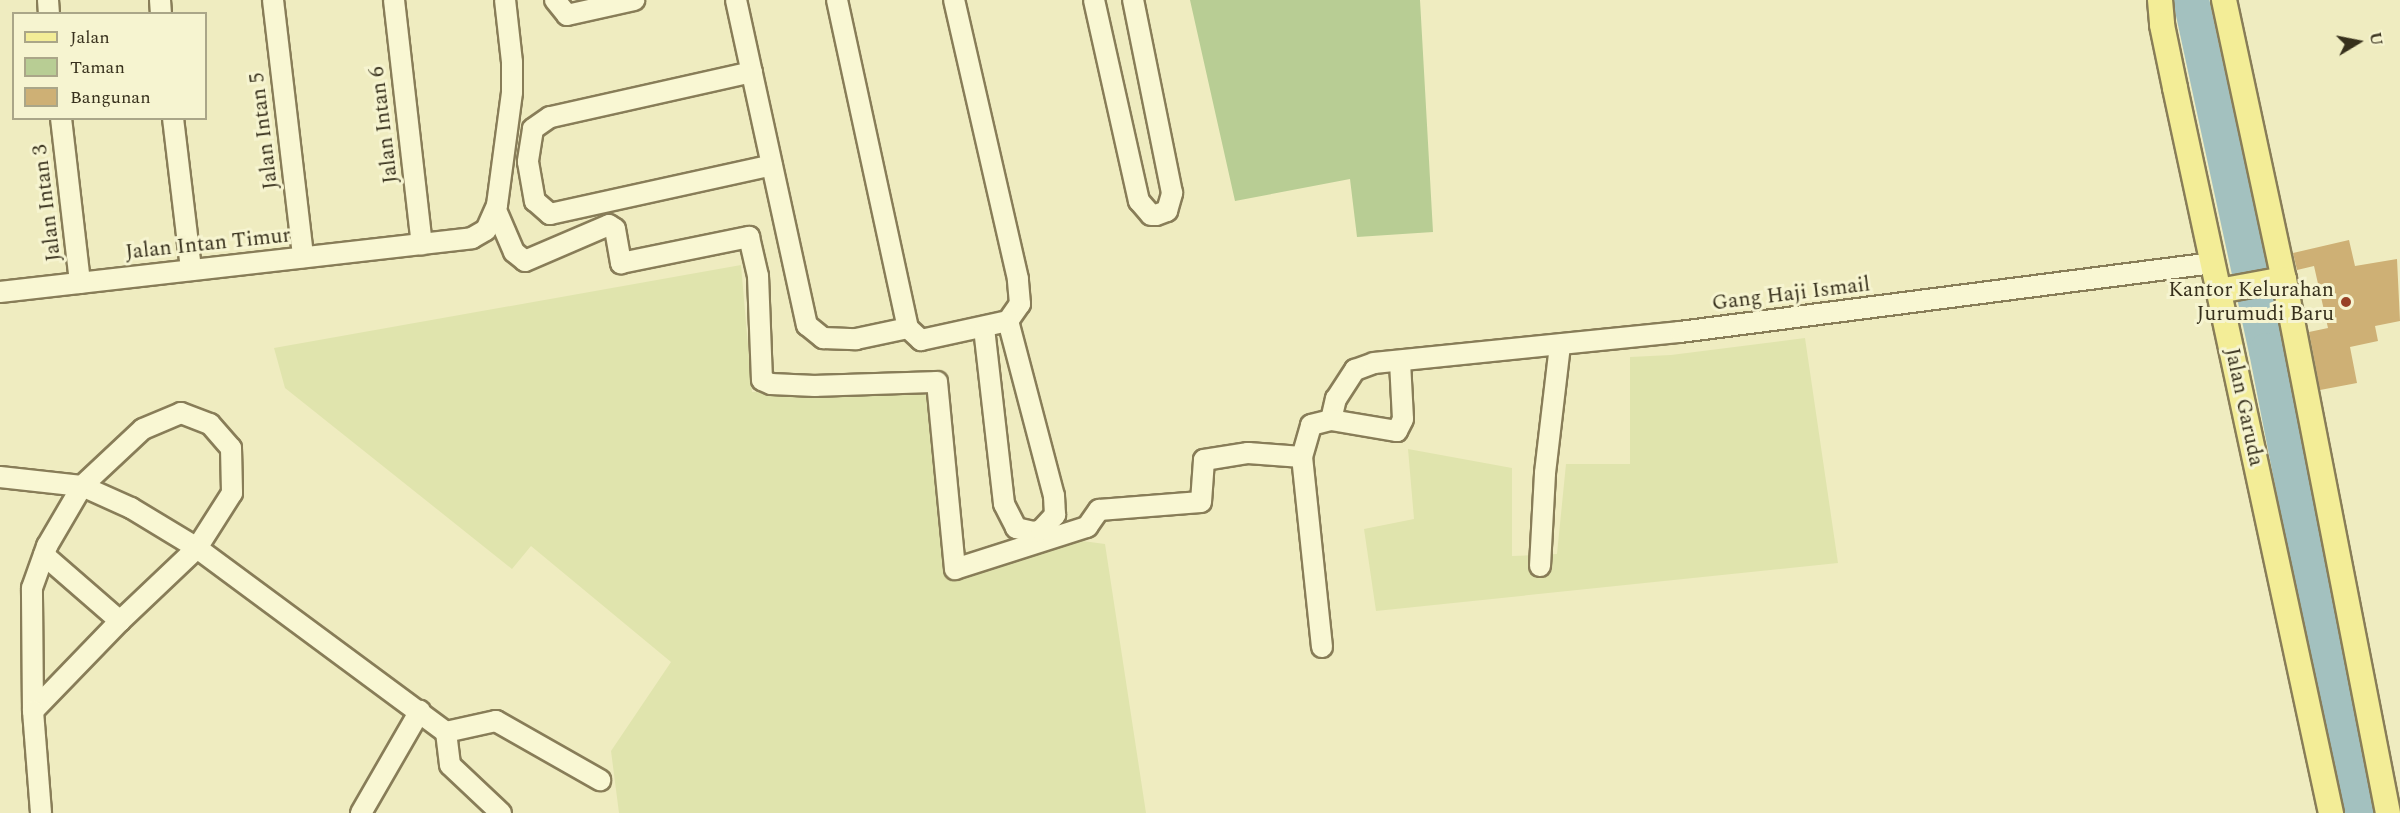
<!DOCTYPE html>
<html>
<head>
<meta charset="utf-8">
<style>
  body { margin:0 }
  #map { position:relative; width:2400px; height:813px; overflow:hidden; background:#efecc0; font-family:Spectral,serif }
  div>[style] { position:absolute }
  .farmland>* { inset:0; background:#e0e4ad }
  .green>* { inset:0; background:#b8cd94 }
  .river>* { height:36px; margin:-18px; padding:0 18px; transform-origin:18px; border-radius:18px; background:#a3c1bf }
  .building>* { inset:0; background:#ceb075 }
  .roads { filter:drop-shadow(2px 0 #887d58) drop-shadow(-2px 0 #887d58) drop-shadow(0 2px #887d58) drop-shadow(0 -2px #887d58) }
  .minor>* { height:20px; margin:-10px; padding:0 10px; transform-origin:10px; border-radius:10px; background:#f9f7d3 }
  .major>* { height:24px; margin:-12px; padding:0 12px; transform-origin:12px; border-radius:12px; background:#f3ed97 }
  .dots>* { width:16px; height:16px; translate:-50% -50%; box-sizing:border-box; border:3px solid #f6f4d0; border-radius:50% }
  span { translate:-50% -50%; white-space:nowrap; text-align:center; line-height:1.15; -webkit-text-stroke:6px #f6f4d0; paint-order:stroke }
  .street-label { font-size:21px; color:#37301c }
  .poi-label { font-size:21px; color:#37301c }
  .right { translate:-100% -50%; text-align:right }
  .legend { position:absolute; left:12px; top:12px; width:195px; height:108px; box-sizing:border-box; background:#f6f4d0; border:2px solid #aaa688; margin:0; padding:8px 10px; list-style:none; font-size:18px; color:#37301c }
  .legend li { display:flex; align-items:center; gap:12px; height:30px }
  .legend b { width:30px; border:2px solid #aaa688 }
  .north { position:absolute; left:2328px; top:12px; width:60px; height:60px; -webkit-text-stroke:4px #f6f4d0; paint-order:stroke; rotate:80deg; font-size:16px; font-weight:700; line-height:24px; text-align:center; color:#37301c }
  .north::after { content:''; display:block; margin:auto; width:21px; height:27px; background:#37301c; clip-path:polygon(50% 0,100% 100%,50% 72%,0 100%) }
</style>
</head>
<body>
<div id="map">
  <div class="farmland">
    <i style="clip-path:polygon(741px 265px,752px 392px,936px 386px,950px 575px,1075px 540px,1105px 544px,1146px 813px,619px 813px,611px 751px,671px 662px,531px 546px,512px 569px,285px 388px,274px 348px)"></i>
    <i style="clip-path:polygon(1805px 338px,1838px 563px,1376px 611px,1364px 529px,1414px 519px,1408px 449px,1512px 468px,1512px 556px,1557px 554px,1566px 464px,1630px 464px,1630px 357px,1671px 355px)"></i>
  </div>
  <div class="green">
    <i style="clip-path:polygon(1190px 0,1420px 0,1433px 232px,1357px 237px,1350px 179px,1235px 201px)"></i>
  </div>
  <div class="river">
    <i style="left:2191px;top:0;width:359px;rotate:77.8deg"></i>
    <i style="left:2267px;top:351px;width:471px;rotate:78.9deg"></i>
  </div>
  <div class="building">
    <i style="clip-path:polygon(2349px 240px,2355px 266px,2397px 259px,2400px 321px,2375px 326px,2378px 341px,2350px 347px,2357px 383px,2320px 390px,2309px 332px,2328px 328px,2314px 266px,2297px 270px,2293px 253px)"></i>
  </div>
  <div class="roads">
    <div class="minor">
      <i style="left:48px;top:0;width:14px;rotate:86deg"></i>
      <i style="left:160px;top:0;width:14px;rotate:86deg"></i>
      <i style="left:273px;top:0;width:259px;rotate:83.3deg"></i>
      <i style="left:394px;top:0;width:246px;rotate:83.5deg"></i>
      <i style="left:555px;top:0;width:19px;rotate:51deg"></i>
      <i style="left:567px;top:15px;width:69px;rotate:-12.6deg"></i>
      <i style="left:736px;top:0;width:333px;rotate:77.7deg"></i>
      <i style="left:807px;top:325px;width:21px;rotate:39deg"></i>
      <i style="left:823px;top:338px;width:33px;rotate:2deg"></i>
      <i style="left:856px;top:339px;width:53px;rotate:-11.9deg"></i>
      <i style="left:837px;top:0;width:336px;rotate:77.8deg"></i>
      <i style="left:908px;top:328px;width:18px;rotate:43deg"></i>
      <i style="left:921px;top:340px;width:89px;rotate:-12.3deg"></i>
      <i style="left:1008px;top:321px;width:21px;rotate:-55deg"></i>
      <i style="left:1020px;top:304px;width:25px;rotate:-95deg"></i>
      <i style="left:1018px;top:279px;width:286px;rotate:-102.9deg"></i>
      <i style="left:1094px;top:0;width:206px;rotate:77.4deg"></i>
      <i style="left:1139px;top:201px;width:18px;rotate:49deg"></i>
      <i style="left:1151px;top:215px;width:5px"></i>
      <i style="left:1156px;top:215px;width:12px;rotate:-20deg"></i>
      <i style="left:1167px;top:211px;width:19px;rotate:-74deg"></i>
      <i style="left:1172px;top:193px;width:197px;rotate:-101.4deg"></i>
      <i style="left:752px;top:72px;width:207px;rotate:167.4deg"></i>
      <i style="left:550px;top:117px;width:21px;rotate:145deg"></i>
      <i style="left:533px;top:129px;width:33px;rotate:99deg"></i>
      <i style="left:528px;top:162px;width:40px;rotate:80deg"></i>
      <i style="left:535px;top:201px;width:20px;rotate:41deg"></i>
      <i style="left:550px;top:214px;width:227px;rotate:-12.4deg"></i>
      <i style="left:61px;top:118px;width:166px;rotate:83.4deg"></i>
      <i style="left:173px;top:118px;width:153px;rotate:83.2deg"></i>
      <i style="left:496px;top:210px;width:46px;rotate:66.8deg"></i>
      <i style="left:514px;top:252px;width:14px;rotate:39deg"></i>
      <i style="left:525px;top:261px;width:91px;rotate:-23.2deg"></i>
      <i style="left:609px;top:225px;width:7px;rotate:34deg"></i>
      <i style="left:615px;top:229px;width:35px;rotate:80deg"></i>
      <i style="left:621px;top:263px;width:131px;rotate:-11.5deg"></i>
      <i style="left:749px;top:237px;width:40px;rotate:77deg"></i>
      <i style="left:758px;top:276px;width:104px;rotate:87.8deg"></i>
      <i style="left:762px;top:380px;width:10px;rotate:24deg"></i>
      <i style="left:771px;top:384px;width:44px;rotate:2.6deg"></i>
      <i style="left:815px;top:386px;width:122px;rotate:-1.9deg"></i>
      <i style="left:937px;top:382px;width:188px;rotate:84.5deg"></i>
      <i style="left:955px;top:569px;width:139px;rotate:-17.7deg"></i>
      <i style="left:1087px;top:527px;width:21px;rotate:-55deg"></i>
      <i style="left:1099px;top:510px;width:102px;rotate:-4.5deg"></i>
      <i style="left:1201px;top:502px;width:42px;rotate:-85.9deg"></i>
      <i style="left:1204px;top:460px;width:45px;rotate:-9deg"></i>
      <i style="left:1248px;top:453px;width:54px;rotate:4.2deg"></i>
      <i style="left:0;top:292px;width:475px;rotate:-6.5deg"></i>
      <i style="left:472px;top:238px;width:16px;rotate:-30deg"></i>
      <i style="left:486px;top:230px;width:27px;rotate:-66deg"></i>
      <i style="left:497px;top:205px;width:114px;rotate:-82.4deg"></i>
      <i style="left:512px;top:92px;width:30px;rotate:-90deg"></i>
      <i style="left:512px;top:62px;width:62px;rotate:-96.4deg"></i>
      <i style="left:984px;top:328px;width:177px;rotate:83.5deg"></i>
      <i style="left:1004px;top:504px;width:27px;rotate:63deg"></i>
      <i style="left:1016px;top:528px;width:18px;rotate:13deg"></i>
      <i style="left:1034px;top:532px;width:7px;rotate:-16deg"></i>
      <i style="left:1041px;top:530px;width:21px;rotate:-47deg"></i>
      <i style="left:1055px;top:515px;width:19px;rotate:-93deg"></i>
      <i style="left:1054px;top:496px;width:181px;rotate:-104.7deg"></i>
      <i style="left:181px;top:413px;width:31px;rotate:21deg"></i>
      <i style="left:210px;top:424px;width:32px;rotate:49deg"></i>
      <i style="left:231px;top:448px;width:45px;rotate:88.7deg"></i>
      <i style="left:232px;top:493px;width:65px;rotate:122.5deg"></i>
      <i style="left:197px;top:548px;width:106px;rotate:136.5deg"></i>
      <i style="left:120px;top:621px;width:125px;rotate:134deg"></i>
      <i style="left:33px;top:711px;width:123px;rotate:-90.5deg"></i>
      <i style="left:32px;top:588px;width:45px;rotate:-70.3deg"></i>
      <i style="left:47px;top:546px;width:69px;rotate:-59.7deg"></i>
      <i style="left:82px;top:486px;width:83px;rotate:-43.1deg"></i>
      <i style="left:143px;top:429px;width:41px;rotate:-22.8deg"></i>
      <i style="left:1331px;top:420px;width:22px;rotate:-77deg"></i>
      <i style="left:1336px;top:399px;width:35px;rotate:-57deg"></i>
      <i style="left:1355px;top:370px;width:20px;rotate:-20deg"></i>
      <i style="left:1374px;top:363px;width:308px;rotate:-5.8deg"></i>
      <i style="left:1680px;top:332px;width:537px;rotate:-7.38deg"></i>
      <i style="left:0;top:477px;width:82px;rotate:6.3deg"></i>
      <i style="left:82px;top:486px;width:54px;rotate:24.2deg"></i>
      <i style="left:131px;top:508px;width:77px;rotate:31.2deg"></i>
      <i style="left:197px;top:548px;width:310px;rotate:36.5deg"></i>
      <i style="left:446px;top:732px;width:33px;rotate:83deg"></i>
      <i style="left:450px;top:765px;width:70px;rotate:43.3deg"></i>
      <i style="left:44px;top:555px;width:101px;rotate:41deg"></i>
      <i style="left:1540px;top:566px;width:93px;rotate:-86.9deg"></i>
      <i style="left:1545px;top:473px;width:129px;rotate:-83.3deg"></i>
      <i style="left:1322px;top:647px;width:191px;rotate:-96deg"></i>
      <i style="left:1302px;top:457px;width:33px;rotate:-74deg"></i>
      <i style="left:1311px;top:425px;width:21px;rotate:-14deg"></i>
      <i style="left:1331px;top:420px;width:67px;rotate:9.5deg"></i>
      <i style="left:1397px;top:431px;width:13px;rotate:-63deg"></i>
      <i style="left:1403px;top:419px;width:57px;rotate:-93deg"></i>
      <i style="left:33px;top:711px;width:102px;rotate:85.5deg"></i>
      <i style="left:446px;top:732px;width:51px;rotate:-12.4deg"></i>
      <i style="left:496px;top:721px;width:120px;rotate:29.6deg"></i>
      <i style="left:361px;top:813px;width:118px;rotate:-60deg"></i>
    </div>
    <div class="major">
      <i style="left:2160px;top:0;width:25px;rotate:85deg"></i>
      <i style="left:2162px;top:25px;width:64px;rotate:78.3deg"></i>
      <i style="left:2175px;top:88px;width:742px;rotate:77.86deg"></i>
      <i style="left:2224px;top:0;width:285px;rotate:77.9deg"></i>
      <i style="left:2284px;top:279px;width:544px;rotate:78.98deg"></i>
      <i style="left:2219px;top:291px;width:66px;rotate:-10.5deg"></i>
    </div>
  </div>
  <div class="dots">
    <i style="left:2346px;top:302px;background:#984126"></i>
  </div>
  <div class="street-label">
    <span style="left:384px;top:125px;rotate:-97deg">Jalan Intan 6</span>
    <span style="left:264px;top:131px;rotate:-97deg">Jalan Intan 5</span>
    <span style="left:47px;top:203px;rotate:-97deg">Jalan Intan 3</span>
    <span style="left:208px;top:244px;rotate:-6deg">Jalan Intan Timur</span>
    <span style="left:1791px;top:294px;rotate:-7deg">Gang Haji Ismail</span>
    <span style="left:2244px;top:407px;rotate:78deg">Jalan Garuda</span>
  </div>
  <div class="poi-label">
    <span class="right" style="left:2334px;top:302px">Kantor Kelurahan<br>Jurumudi Baru</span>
  </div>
  <ul class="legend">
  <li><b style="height:8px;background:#f3ed97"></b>Jalan</li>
  <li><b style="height:16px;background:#b8cd94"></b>Taman</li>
  <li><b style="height:16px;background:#ceb075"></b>Bangunan</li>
  </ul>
  <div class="north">U</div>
</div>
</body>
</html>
